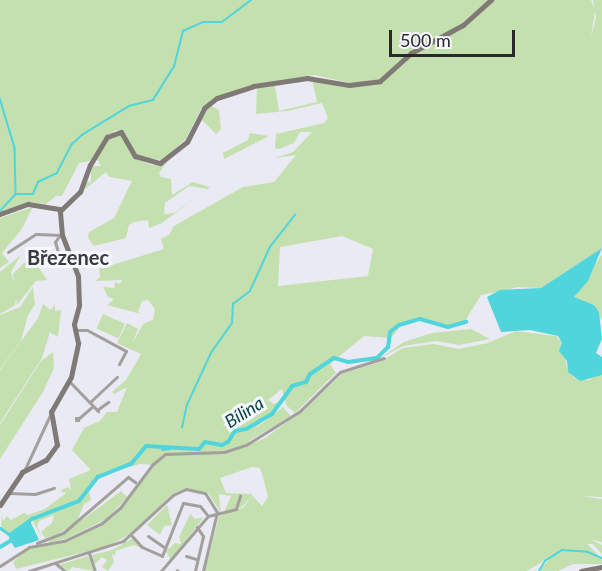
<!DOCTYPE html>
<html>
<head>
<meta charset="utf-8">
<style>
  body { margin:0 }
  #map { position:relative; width:602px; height:571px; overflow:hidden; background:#eaeaf4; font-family:Lato,sans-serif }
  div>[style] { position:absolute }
  .green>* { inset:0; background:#c4e0af; transform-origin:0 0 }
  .water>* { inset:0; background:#4fd5db }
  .stream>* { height:1.5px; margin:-0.75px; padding:0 0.75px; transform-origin:0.75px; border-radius:0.75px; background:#4fd5db }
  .canal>* { height:3px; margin:-1.5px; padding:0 1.5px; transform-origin:1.5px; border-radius:1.5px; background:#4fd5db }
  .river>* { height:4px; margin:-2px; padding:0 2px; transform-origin:2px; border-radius:2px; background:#4fd5db }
  .street>* { height:3px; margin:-1.5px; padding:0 1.5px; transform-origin:1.5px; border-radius:1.5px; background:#a39f9c }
  .secondary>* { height:5px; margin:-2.5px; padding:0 2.5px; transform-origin:2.5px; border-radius:2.5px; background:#807a76 }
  span { translate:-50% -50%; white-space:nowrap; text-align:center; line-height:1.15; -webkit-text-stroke:6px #f7f8fe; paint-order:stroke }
  .water-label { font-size:18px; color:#084649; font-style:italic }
  .quarter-label { font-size:20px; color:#393941; font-weight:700 }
  .scale { position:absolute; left:389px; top:30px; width:126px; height:27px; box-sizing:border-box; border:3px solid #29292d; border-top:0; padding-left:8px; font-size:18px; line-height:21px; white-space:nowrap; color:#29292d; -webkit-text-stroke:4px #f7f8fe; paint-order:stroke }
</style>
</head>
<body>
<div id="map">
  <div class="green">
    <i style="clip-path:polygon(0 0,489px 0,458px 27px,422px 45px,381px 79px,353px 84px,315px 75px,252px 85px,202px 107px,186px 139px,162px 160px,139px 157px,120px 130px,114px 131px,90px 161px,79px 163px,62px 196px,56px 196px,46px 204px,29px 202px,0 212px)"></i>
    <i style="clip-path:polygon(evenodd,492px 0,591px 0,595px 11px,591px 36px,596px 18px,593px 0,602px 0,602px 248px,541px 288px,519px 287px,481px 295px,465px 321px,450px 326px,421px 317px,400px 327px,391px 338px,364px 336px,330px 364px,336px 373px,295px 413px,286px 405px,282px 389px,268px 400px,274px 404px,283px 400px,254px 430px,283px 407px,291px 416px,249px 441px,251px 444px,265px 438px,303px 411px,342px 374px,380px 362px,403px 348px,434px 344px,458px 349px,488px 343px,516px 331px,556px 336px,562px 343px,567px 368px,574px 378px,590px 380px,594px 375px,602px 375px,602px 497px,581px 496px,602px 499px,602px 542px,590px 539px,602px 545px,602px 554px,593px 544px,587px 544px,602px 559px,602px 564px,573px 564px,558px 571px,539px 571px,553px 555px,527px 571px,205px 571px,219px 516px,244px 507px,252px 496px,243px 506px,224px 512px,231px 496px,219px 494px,221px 513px,208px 493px,186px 488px,171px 495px,133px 533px,105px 547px,16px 569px,13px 562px,29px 548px,67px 541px,105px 522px,123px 507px,154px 465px,140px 464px,100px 475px,88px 488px,91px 500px,84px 504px,77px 521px,57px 535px,45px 538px,41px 532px,52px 523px,54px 515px,39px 521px,37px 526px,42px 538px,32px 520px,8px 534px,1px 529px,2px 516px,3px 521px,7px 516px,11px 520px,24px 513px,28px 515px,45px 509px,66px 493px,60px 491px,67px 487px,71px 490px,69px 479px,91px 470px,72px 450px,84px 428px,100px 421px,107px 412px,117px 412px,127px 387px,114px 394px,112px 392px,126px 380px,141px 354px,117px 343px,127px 323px,138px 329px,132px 344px,143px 324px,153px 320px,155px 309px,148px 300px,142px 301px,138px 312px,141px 314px,107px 305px,114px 299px,108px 297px,103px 287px,114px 288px,115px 282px,120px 284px,122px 280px,95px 281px,100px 277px,99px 269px,164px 249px,161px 239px,169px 235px,174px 226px,243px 187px,274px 182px,296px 155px,275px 158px,293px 152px,312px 132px,300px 132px,294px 143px,279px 149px,275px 148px,276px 134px,324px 123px,328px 118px,322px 103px,287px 111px,256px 114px,257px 88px,275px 86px,279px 111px,317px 102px,312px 79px,335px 84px,380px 82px,412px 53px,463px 26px,492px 0,342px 236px,373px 249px,368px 276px,278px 286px,280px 247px,342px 236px,492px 0,252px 467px,260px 468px,263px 477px,268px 497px,262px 506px,251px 494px,226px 493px,220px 478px,252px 467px)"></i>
    <i style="clip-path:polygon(211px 106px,219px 110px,221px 129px,216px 134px,202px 120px,199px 122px,205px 109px)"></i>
    <i style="clip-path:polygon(evenodd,120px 132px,142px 161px,152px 165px,168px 161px,159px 173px,161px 177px,171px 179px,172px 195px,193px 182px,210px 187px,162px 223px,149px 228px,148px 220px,134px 222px,129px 225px,126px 238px,94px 246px,88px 238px,89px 232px,114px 218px,132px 181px,109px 177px,106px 172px,84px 190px,87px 181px,91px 183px,91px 166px,101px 166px,96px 157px,108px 138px,120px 132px,189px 186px,208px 189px,174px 213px,164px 214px,165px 203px,189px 186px)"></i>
    <i style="clip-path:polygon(250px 133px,269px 136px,224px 159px,223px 153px,248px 140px)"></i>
    <i style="clip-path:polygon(33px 207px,21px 230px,2px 253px,9px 262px,0 268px,0 218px)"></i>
    <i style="clip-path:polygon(602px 254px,602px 321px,594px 305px,574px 298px)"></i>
    <i style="clip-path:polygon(21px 255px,11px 272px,17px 293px,15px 305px,0 314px,0 272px)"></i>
    <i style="clip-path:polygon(31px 256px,47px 280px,36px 281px,17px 305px,13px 274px)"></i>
    <i style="clip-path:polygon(33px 287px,35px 305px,28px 315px,21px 341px,0 369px,0 315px,20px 307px)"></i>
    <i style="clip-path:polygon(43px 304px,51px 310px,55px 304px,55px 311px,61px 310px,58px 337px,50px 332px,42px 358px,0 423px,0 370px,38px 318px)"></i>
    <i style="left:103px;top:314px;width:24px;height:16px;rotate:24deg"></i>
    <i style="clip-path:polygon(471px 329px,490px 339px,459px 345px,436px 341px,403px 346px,379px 359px,404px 342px,432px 333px)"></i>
    <i style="clip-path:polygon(53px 352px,54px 368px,43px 392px,0 459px,0 425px,41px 361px)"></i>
    <i style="clip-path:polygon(121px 491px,127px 497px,108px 518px,68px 538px,50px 543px,48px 540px,62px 535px)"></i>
    <i style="clip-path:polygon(167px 505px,172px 525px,164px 526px,160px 535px,147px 525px)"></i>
    <i style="clip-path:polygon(190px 514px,195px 519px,204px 517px,171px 560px,166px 551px,175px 543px,181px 544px,179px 537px)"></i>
    <i style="clip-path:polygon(133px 538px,154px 554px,134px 545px,115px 551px,116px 555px,112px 554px,114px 562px,108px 571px,102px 567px,107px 560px,102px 557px,94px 565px,92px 555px,112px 550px)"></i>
    <i style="clip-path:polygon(88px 556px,94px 571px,72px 567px,69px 571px,59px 565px)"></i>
  </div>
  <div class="water">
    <i style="clip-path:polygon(602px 248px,588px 281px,574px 297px,594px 305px,599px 312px,602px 339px,596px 353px,602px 357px,602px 375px,580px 381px,568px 372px,567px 361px,559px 351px,562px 343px,558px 336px,530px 330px,501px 332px,487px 297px,500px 290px,541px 288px)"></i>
    <i style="clip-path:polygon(33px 516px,31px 523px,39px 540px,15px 548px,11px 542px,16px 539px,10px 540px,8px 534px)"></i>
  </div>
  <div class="stream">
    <i style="left:0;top:98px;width:52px;rotate:73.3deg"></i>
    <i style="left:15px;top:148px;width:45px;rotate:88.7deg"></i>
    <i style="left:0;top:211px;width:23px;rotate:-47deg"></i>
    <i style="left:16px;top:194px;width:17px"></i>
    <i style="left:33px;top:194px;width:13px;rotate:-67deg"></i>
    <i style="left:38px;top:182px;width:21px;rotate:-25deg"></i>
    <i style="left:57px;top:173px;width:31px;rotate:-63deg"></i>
    <i style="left:71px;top:145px;width:15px;rotate:-42deg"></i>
    <i style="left:82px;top:135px;width:55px;rotate:-31.7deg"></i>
    <i style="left:129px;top:106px;width:25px;rotate:-14deg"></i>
    <i style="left:153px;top:100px;width:39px;rotate:-58deg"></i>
    <i style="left:174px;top:67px;width:37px;rotate:-76deg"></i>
    <i style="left:183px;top:31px;width:22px;rotate:-24deg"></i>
    <i style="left:203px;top:22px;width:19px"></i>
    <i style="left:222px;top:22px;width:36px;rotate:-37deg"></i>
    <i style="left:182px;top:428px;width:24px;rotate:-78deg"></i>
    <i style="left:187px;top:405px;width:57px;rotate:-65.2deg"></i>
    <i style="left:211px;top:353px;width:37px;rotate:-55deg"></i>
    <i style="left:232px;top:323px;width:19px;rotate:-87deg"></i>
    <i style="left:233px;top:304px;width:21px;rotate:-37deg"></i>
    <i style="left:250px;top:291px;width:48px;rotate:-65.6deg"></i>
    <i style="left:270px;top:247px;width:41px;rotate:-52deg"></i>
    <i style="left:162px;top:450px;width:8px;rotate:-7deg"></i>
    <i style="left:539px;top:571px;width:12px;rotate:-59deg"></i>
    <i style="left:545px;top:561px;width:20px;rotate:-33deg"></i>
    <i style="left:562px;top:550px;width:26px;rotate:4deg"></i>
    <i style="left:588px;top:552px;width:15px;rotate:23deg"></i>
  </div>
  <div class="canal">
    <i style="left:0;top:528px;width:12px;rotate:35deg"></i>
  </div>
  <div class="river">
    <i style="left:32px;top:519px;width:50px;rotate:-21deg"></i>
    <i style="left:79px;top:501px;width:31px;rotate:-52deg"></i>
    <i style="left:98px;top:477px;width:35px;rotate:-22deg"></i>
    <i style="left:131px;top:464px;width:23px;rotate:-50deg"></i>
    <i style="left:146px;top:446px;width:53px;rotate:3.2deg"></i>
    <i style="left:199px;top:449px;width:9px;rotate:-49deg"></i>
    <i style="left:205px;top:442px;width:17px;rotate:10deg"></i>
    <i style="left:222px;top:445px;width:7px;rotate:-27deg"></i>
    <i style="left:228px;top:442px;width:13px;rotate:-58deg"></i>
    <i style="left:235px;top:431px;width:11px;rotate:-10deg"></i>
    <i style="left:246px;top:429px;width:30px;rotate:-30deg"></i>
    <i style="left:272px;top:414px;width:34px;rotate:-54deg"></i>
    <i style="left:292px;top:386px;width:15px;rotate:-16deg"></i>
    <i style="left:306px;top:382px;width:9px;rotate:-63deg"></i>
    <i style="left:310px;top:374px;width:29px;rotate:-34deg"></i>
    <i style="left:334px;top:358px;width:15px;rotate:16deg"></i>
    <i style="left:348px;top:362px;width:29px;rotate:-8deg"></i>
    <i style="left:377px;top:358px;width:16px;rotate:-45deg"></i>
    <i style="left:388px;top:347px;width:15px;rotate:-82deg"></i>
    <i style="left:390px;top:332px;width:11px;rotate:-38deg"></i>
    <i style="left:399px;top:325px;width:22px;rotate:-16deg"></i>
    <i style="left:420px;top:319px;width:29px;rotate:16deg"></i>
    <i style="left:448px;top:327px;width:19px;rotate:-16deg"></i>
    <i style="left:0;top:547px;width:21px;rotate:-31deg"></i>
  </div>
  <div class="street">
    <i style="left:59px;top:236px;width:7px;rotate:124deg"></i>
    <i style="left:55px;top:242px;width:10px;rotate:73deg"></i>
    <i style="left:58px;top:252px;width:7px;rotate:56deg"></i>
    <i style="left:62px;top:258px;width:9px;rotate:-21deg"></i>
    <i style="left:8px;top:252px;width:33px;rotate:-33deg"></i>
    <i style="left:36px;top:234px;width:26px;rotate:2deg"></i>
    <i style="left:62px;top:258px;width:8px;rotate:67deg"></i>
    <i style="left:65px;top:265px;width:8px;rotate:-7deg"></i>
    <i style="left:76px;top:330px;width:11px"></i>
    <i style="left:87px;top:330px;width:44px;rotate:28.3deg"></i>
    <i style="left:126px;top:351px;width:15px;rotate:118deg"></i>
    <i style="left:69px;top:381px;width:42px;rotate:46deg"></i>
    <i style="left:90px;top:402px;width:37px;rotate:-43deg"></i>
    <i style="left:97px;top:410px;width:14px;rotate:-36deg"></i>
    <i style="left:76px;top:418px;width:2px"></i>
    <i style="left:78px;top:418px;width:2px;rotate:90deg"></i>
    <i style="left:78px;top:420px;width:2px;rotate:180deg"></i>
    <i style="left:76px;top:420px;width:2px;rotate:-90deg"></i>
    <i style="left:78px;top:419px;width:20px;rotate:-41deg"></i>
    <i style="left:25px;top:469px;width:60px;rotate:-65.2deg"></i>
    <i style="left:9px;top:493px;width:26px;rotate:2deg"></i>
    <i style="left:35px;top:494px;width:20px;rotate:-18deg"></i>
    <i style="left:132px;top:536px;width:15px;rotate:48deg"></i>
    <i style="left:142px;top:547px;width:22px;rotate:24deg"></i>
    <i style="left:162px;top:556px;width:57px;rotate:-68.4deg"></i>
    <i style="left:183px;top:503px;width:17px;rotate:10deg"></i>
    <i style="left:200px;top:506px;width:13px;rotate:51deg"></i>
    <i style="left:208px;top:516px;width:29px;rotate:-14deg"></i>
    <i style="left:236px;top:509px;width:14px;rotate:-73deg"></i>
    <i style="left:148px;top:536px;width:21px;rotate:35deg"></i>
    <i style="left:37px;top:543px;width:28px;rotate:-21deg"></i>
    <i style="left:63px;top:533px;width:86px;rotate:-40.7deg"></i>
    <i style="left:128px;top:477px;width:9px;rotate:36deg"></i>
    <i style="left:89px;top:553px;width:19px;rotate:72deg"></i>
    <i style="left:186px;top:556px;width:10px;rotate:17deg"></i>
    <i style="left:55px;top:563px;width:13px;rotate:39deg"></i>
    <i style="left:0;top:566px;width:35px;rotate:-33deg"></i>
    <i style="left:29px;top:547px;width:36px;rotate:-10deg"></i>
    <i style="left:64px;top:541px;width:42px;rotate:-25.3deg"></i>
    <i style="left:102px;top:523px;width:23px;rotate:-40deg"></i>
    <i style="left:120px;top:508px;width:54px;rotate:-53.3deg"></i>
    <i style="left:152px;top:465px;width:17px;rotate:-40deg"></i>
    <i style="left:165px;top:454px;width:59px;rotate:-1.9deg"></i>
    <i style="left:224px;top:452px;width:23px;rotate:-18deg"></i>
    <i style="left:246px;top:445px;width:64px;rotate:-32.2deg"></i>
    <i style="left:300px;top:411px;width:56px;rotate:-44.3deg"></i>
    <i style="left:340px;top:372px;width:46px;rotate:-17.7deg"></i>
    <i style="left:177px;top:570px;width:1px;rotate:45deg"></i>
    <i style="left:29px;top:571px;width:99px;rotate:-17.7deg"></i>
    <i style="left:123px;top:541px;width:68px;rotate:-42.6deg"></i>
    <i style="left:173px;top:495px;width:14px;rotate:-25deg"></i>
    <i style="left:186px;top:489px;width:19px;rotate:12deg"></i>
    <i style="left:205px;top:493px;width:22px;rotate:58deg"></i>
    <i style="left:217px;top:512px;width:61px;rotate:103.3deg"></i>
    <i style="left:161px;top:571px;width:72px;rotate:-49.5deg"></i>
    <i style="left:195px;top:571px;width:36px;rotate:-77deg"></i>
    <i style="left:203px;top:536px;width:11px;rotate:-124deg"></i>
  </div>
  <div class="secondary">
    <i style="left:0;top:214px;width:30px;rotate:-20deg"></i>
    <i style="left:28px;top:204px;width:33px;rotate:9deg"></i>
    <i style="left:0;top:505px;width:40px;rotate:-56deg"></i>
    <i style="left:22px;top:472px;width:27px;rotate:-27deg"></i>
    <i style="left:46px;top:460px;width:19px;rotate:-54deg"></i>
    <i style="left:57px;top:445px;width:34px;rotate:-100deg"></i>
    <i style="left:51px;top:412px;width:40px;rotate:-60.3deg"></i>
    <i style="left:71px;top:377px;width:35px;rotate:-78deg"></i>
    <i style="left:78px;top:343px;width:19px;rotate:-102deg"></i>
    <i style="left:74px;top:324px;width:20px;rotate:-75deg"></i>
    <i style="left:79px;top:305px;width:29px;rotate:-92deg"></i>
    <i style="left:78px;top:276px;width:44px;rotate:-111.3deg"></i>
    <i style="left:62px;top:235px;width:24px;rotate:-95deg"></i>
    <i style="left:60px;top:211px;width:28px;rotate:-44deg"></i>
    <i style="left:80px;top:192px;width:29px;rotate:-70deg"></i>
    <i style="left:90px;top:165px;width:33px;rotate:-59deg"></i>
    <i style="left:107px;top:137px;width:15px;rotate:-20deg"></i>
    <i style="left:121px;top:132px;width:28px;rotate:60deg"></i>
    <i style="left:135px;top:156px;width:26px;rotate:16deg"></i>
    <i style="left:160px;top:163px;width:34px;rotate:-38deg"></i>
    <i style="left:187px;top:142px;width:38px;rotate:-63deg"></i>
    <i style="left:204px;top:108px;width:16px;rotate:-38deg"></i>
    <i style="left:217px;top:98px;width:38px;rotate:-18deg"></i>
    <i style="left:253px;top:86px;width:55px;rotate:-8.4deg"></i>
    <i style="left:307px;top:78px;width:43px;rotate:9.5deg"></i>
    <i style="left:349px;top:85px;width:31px;rotate:-7deg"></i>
    <i style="left:380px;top:81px;width:42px;rotate:-42.1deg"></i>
    <i style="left:411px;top:53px;width:59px;rotate:-28.3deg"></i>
    <i style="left:463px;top:25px;width:38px;rotate:-42deg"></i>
    <i style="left:581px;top:571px;width:21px;rotate:-11deg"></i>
  </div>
  <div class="water-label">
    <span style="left:244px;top:412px;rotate:-32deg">Bílina</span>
  </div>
  <div class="quarter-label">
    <span style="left:68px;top:257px">Březenec</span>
  </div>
  <div class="scale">500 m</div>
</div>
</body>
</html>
